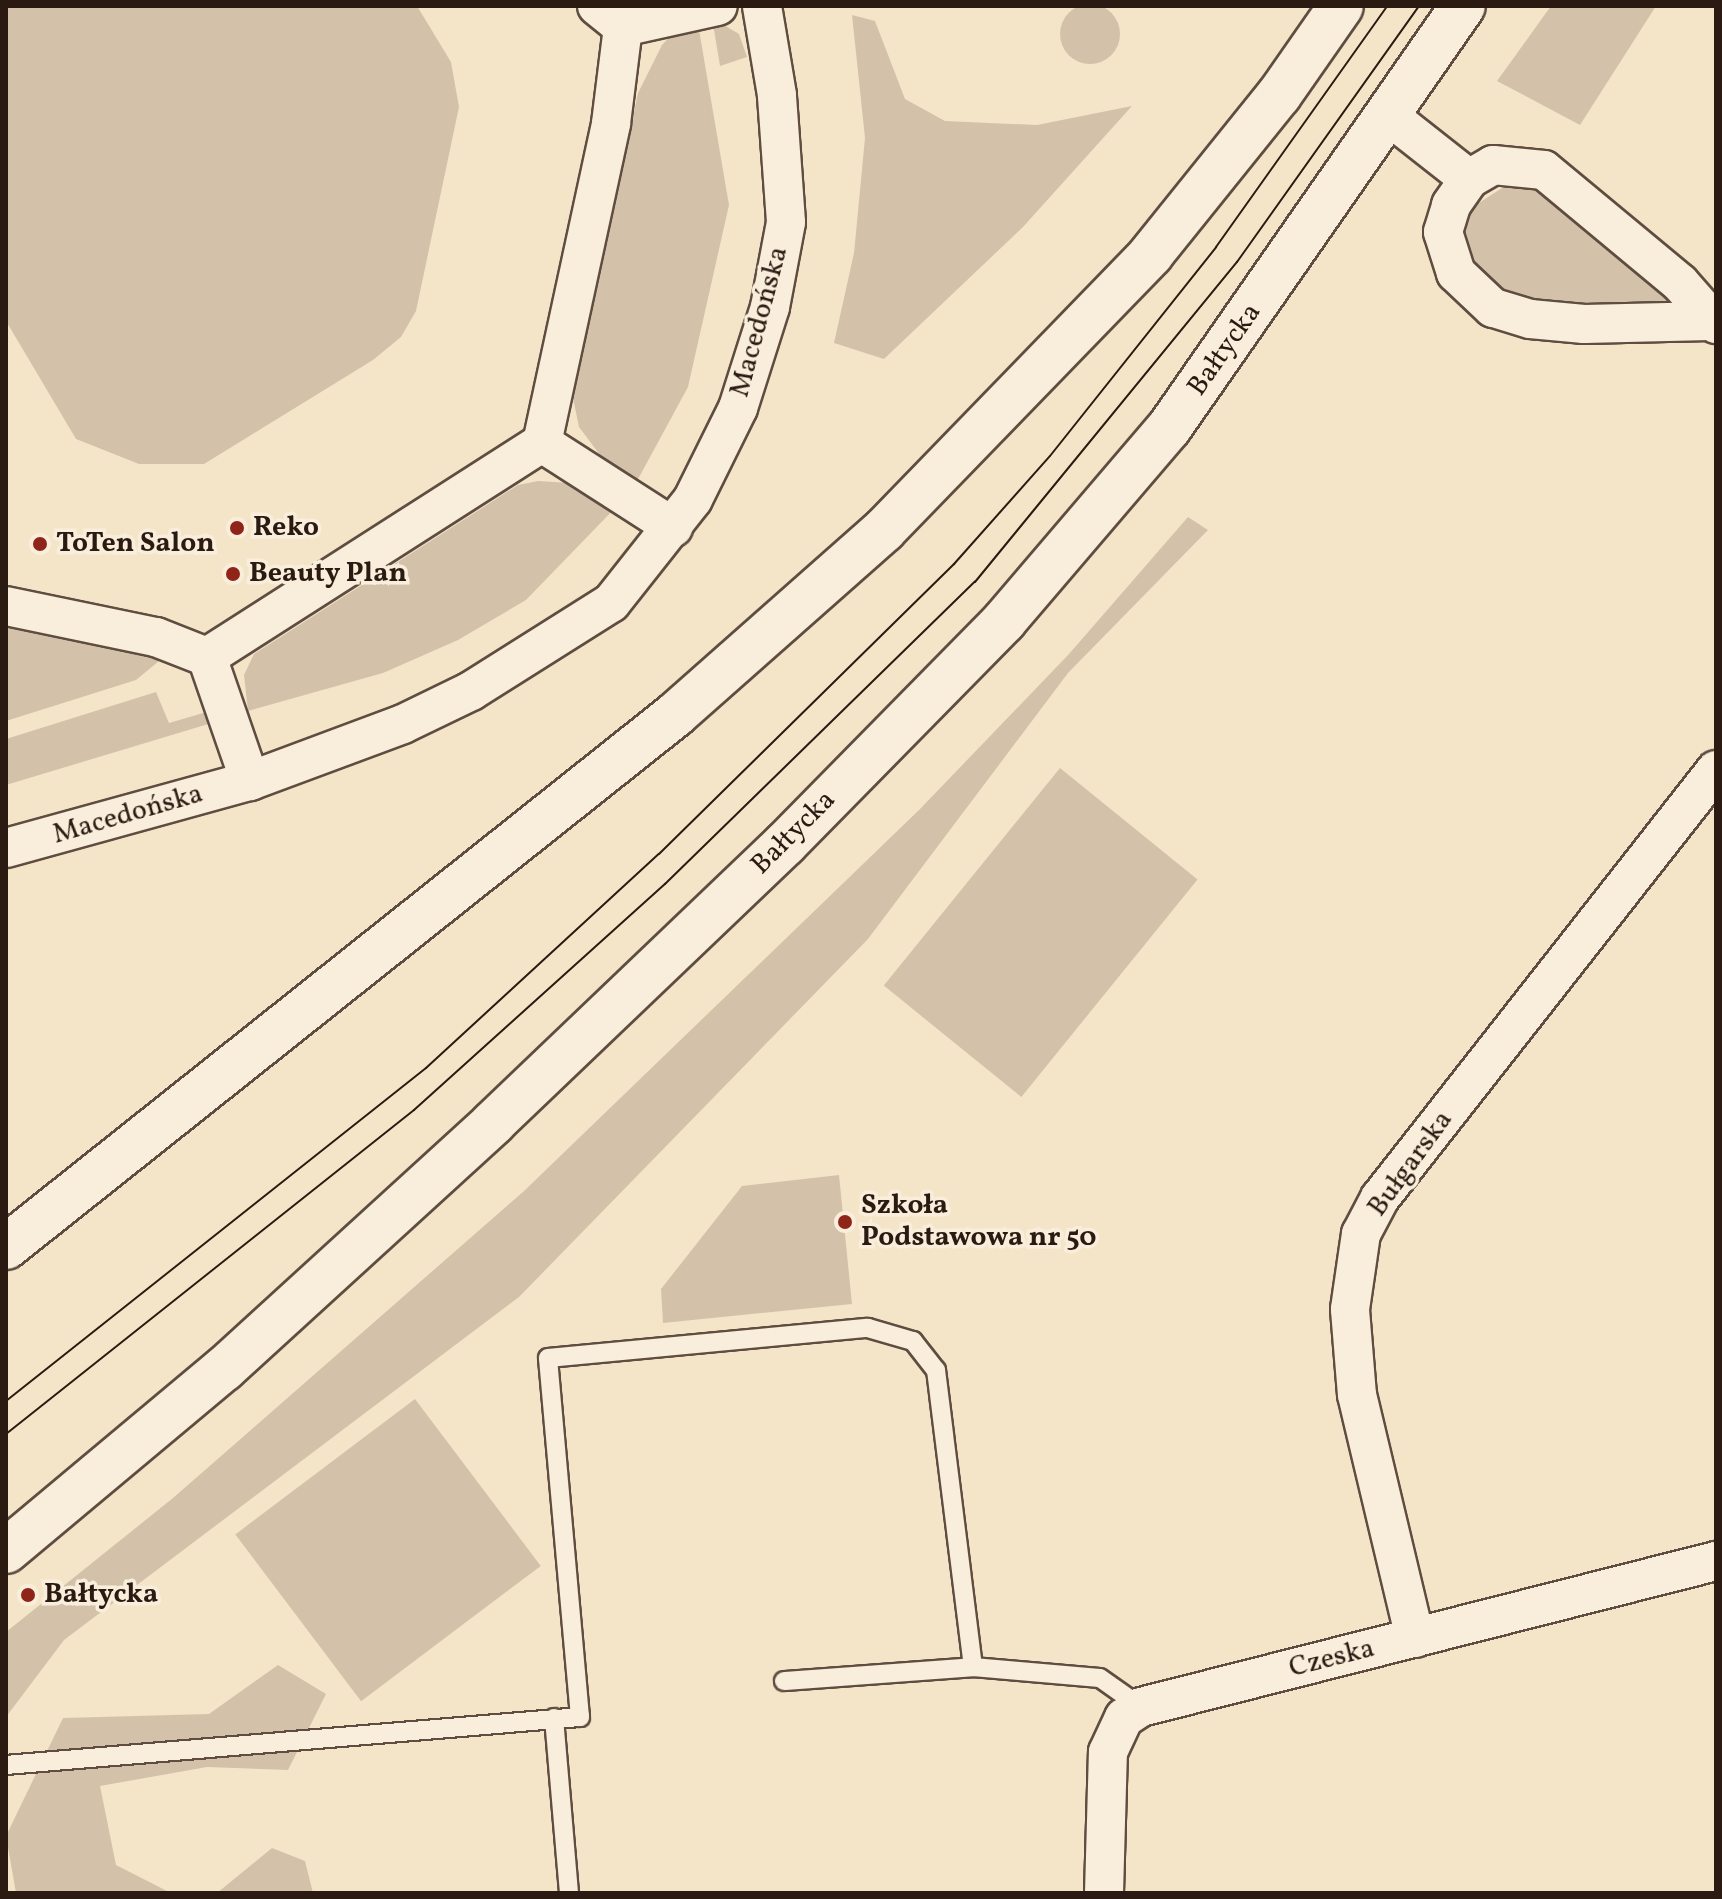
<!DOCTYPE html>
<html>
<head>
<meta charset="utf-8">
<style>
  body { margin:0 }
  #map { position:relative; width:1722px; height:1899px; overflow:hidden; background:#f5e5c8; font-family:Vollkorn,serif }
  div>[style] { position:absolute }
  .green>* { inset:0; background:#d3c2a9; transform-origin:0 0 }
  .round { border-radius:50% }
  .roads { filter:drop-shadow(2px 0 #5e4d40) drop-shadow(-2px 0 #5e4d40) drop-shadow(0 2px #5e4d40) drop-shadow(0 -2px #5e4d40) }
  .lane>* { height:18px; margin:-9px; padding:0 9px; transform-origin:9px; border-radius:9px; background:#f8eedb }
  .street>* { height:38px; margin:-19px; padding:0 19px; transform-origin:19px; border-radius:19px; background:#f8eedb }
  .secondary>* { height:44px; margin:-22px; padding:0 22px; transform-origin:22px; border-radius:22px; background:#f8eedb }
  .tram>* { height:2px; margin:-1px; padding:0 1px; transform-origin:1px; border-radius:1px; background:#2b1a12 }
  .dots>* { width:22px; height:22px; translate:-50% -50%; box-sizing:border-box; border:4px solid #f8eedb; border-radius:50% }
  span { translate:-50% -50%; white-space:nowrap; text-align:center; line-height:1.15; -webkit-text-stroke:7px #f8eedb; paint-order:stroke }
  .street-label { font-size:28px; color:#2b1a12 }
  .poi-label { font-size:28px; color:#2b1a12; font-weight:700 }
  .left { translate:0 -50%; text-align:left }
  .frame { position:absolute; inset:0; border:8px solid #2b1a12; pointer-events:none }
</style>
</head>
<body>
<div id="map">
  <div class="green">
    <i class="round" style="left:1060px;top:4px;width:60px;height:60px"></i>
    <i style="clip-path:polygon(6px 6px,417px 6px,451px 62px,459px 107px,416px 311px,401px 337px,373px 360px,204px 464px,139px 464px,76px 439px,6px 321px)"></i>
    <i style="clip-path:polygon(1551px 6px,1656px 6px,1580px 125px,1497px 81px)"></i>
    <i style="clip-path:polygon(852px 15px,875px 21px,905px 99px,945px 121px,1037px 125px,1132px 106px,1023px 227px,884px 359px,834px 343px,854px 253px,865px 138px)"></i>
    <i style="clip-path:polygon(697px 18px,729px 205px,688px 387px,637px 481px,600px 455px,579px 427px,573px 398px,638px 93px,662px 45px,678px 28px)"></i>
    <i style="clip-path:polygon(712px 18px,739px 34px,747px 57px,720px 66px)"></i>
    <i style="clip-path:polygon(1513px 181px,1536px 184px,1680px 302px,1676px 309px,1541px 305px,1521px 301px,1491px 285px,1463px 249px,1461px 227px,1471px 208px)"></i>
    <i style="clip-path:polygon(538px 481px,585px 484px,618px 505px,526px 600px,458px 640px,383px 673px,248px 711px,244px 675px,254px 654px,518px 485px)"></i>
    <i style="clip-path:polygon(1188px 517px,1208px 530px,1068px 673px,868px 939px,519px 1297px,64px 1640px,6px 1717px,6px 1632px,173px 1498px,524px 1191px,920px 809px,1069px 654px)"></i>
    <i style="clip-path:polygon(6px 621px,165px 656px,136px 680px,6px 721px)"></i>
    <i style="clip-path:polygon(156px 692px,169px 723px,210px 711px,215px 722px,6px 785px,6px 739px)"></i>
    <i style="left:1060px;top:768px;width:177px;height:280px;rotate:39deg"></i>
    <i style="clip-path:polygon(839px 1175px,852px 1304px,663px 1323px,661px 1289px,742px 1186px)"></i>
    <i style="left:415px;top:1399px;width:209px;height:225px;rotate:53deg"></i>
    <i style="clip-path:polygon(278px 1665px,326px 1694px,288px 1770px,207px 1767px,100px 1786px,116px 1865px,171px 1893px,16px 1893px,6px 1836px,63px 1718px,209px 1714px)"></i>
    <i style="clip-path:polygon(272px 1848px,305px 1861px,313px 1893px,217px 1893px)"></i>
  </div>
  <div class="roads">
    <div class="lane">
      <i style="left:784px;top:1681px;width:190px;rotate:-4.2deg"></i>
      <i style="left:554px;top:1718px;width:176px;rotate:85.1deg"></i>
      <i style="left:6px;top:1765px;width:576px;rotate:-4.78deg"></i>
      <i style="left:580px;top:1717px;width:360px;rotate:-95.1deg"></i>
      <i style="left:548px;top:1358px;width:321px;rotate:-5.4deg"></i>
      <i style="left:868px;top:1328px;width:47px;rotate:16.1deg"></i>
      <i style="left:913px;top:1341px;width:37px;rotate:52deg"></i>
      <i style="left:936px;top:1370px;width:299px;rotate:82.9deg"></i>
      <i style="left:973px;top:1667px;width:127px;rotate:5deg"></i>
      <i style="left:1100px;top:1678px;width:50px;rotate:35.3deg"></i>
    </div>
    <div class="street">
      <i style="left:597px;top:6px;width:33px;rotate:39deg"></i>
      <i style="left:623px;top:27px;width:97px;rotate:-12.5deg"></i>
      <i style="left:623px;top:27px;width:98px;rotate:97.1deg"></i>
      <i style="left:611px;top:124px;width:326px;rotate:102.2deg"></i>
      <i style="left:542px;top:443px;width:156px;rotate:32.7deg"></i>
      <i style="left:1389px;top:116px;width:102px;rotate:38.2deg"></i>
      <i style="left:1710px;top:321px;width:126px;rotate:178.6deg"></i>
      <i style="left:1584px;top:324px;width:54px;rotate:-174.7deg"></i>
      <i style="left:1530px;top:319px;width:39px;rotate:-163deg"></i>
      <i style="left:1493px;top:308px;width:51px;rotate:-136.6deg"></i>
      <i style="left:1456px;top:273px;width:43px;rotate:-107.6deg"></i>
      <i style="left:1443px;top:232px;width:28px;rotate:-73deg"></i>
      <i style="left:1451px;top:205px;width:32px;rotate:-55deg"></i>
      <i style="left:1469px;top:179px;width:28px;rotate:-30deg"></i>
      <i style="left:1493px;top:165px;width:51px;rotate:5.6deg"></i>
      <i style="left:1544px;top:170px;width:177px;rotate:39.7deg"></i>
      <i style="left:1680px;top:283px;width:55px;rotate:48.7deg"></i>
      <i style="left:6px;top:606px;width:153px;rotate:11.7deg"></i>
      <i style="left:156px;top:637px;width:55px;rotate:21.4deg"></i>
      <i style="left:250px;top:781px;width:131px;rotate:-109.1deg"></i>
      <i style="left:207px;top:657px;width:398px;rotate:-32.6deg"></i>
      <i style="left:6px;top:848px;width:253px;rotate:-15.4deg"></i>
      <i style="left:250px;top:781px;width:163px;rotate:-20.4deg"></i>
      <i style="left:403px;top:724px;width:76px;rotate:-25.9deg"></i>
      <i style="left:471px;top:691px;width:165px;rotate:-32.2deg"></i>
      <i style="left:611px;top:603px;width:132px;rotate:-51.7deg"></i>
      <i style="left:693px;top:499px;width:102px;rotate:-63.7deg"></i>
      <i style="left:738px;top:408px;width:106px;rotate:-72.4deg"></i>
      <i style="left:770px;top:307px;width:86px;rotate:-79.3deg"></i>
      <i style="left:786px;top:222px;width:127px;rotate:-94.1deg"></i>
      <i style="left:777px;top:95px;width:90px;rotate:-99.6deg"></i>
      <i style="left:1415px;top:1638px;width:250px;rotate:-103.4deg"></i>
      <i style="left:1357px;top:1395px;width:86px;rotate:-94.7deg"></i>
      <i style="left:1350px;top:1309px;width:76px;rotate:-81.7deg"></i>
      <i style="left:1361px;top:1234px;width:41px;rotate:-62.2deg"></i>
      <i style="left:1380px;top:1198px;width:544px;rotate:-51.87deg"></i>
      <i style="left:1104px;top:1893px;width:141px;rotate:-88.4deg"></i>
      <i style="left:1108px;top:1752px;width:38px;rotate:-65deg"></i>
      <i style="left:1124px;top:1718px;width:20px;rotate:-33deg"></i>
      <i style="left:1141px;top:1707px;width:593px;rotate:-14.25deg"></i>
    </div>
    <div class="secondary">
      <i style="left:6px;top:1247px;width:856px;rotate:-38.5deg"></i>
      <i style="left:676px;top:714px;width:278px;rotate:-41.5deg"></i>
      <i style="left:884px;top:530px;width:384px;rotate:-45.9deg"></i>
      <i style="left:1151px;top:254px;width:204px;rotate:-51.2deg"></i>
      <i style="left:1279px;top:95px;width:108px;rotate:-55.1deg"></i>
      <i style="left:6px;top:1551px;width:284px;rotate:-39.9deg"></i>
      <i style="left:224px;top:1369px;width:365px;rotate:-42.4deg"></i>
      <i style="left:493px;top:1123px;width:404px;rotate:-43.7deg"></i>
      <i style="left:785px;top:844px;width:313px;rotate:-45.5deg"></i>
      <i style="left:1004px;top:621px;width:254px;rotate:-49.5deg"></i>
      <i style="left:1169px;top:428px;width:514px;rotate:-55.14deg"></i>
    </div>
  </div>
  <div class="tram">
    <i style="left:6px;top:1401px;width:536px;rotate:-38.41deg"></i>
    <i style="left:426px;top:1068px;width:316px;rotate:-42.6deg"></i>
    <i style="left:659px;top:854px;width:414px;rotate:-44.5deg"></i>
    <i style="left:954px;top:564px;width:144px;rotate:-48.4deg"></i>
    <i style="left:1050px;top:456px;width:267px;rotate:-51.5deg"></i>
    <i style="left:1216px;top:247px;width:296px;rotate:-54.6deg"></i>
    <i style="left:6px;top:1434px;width:521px;rotate:-38.45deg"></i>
    <i style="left:414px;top:1110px;width:338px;rotate:-42deg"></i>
    <i style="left:665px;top:884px;width:433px;rotate:-44.3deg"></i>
    <i style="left:975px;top:582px;width:414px;rotate:-50.7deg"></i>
    <i style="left:1237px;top:262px;width:314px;rotate:-54.6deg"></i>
  </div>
  <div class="dots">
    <i style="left:237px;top:528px;background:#8f2418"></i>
    <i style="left:40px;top:544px;background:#8f2418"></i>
    <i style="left:233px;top:574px;background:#8f2418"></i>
    <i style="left:845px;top:1222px;background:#8f2418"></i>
    <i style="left:28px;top:1595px;background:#8f2418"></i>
  </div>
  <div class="street-label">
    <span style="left:760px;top:322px;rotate:-75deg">Macedońska</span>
    <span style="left:1225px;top:350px;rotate:-55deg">Bałtycka</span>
    <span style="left:128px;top:815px;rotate:-16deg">Macedońska</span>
    <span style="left:794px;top:833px;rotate:-45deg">Bałtycka</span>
    <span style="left:1411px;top:1164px;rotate:-54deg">Bułgarska</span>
    <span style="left:1332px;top:1659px;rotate:-14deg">Czeska</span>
  </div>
  <div class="poi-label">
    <span class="left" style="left:253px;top:528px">Reko</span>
    <span class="left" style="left:56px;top:544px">ToTen Salon</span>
    <span class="left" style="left:249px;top:574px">Beauty Plan</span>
    <span class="left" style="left:861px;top:1222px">Szkoła<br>Podstawowa nr 50</span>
    <span class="left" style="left:44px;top:1595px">Bałtycka</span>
  </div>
  <div class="frame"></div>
</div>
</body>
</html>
